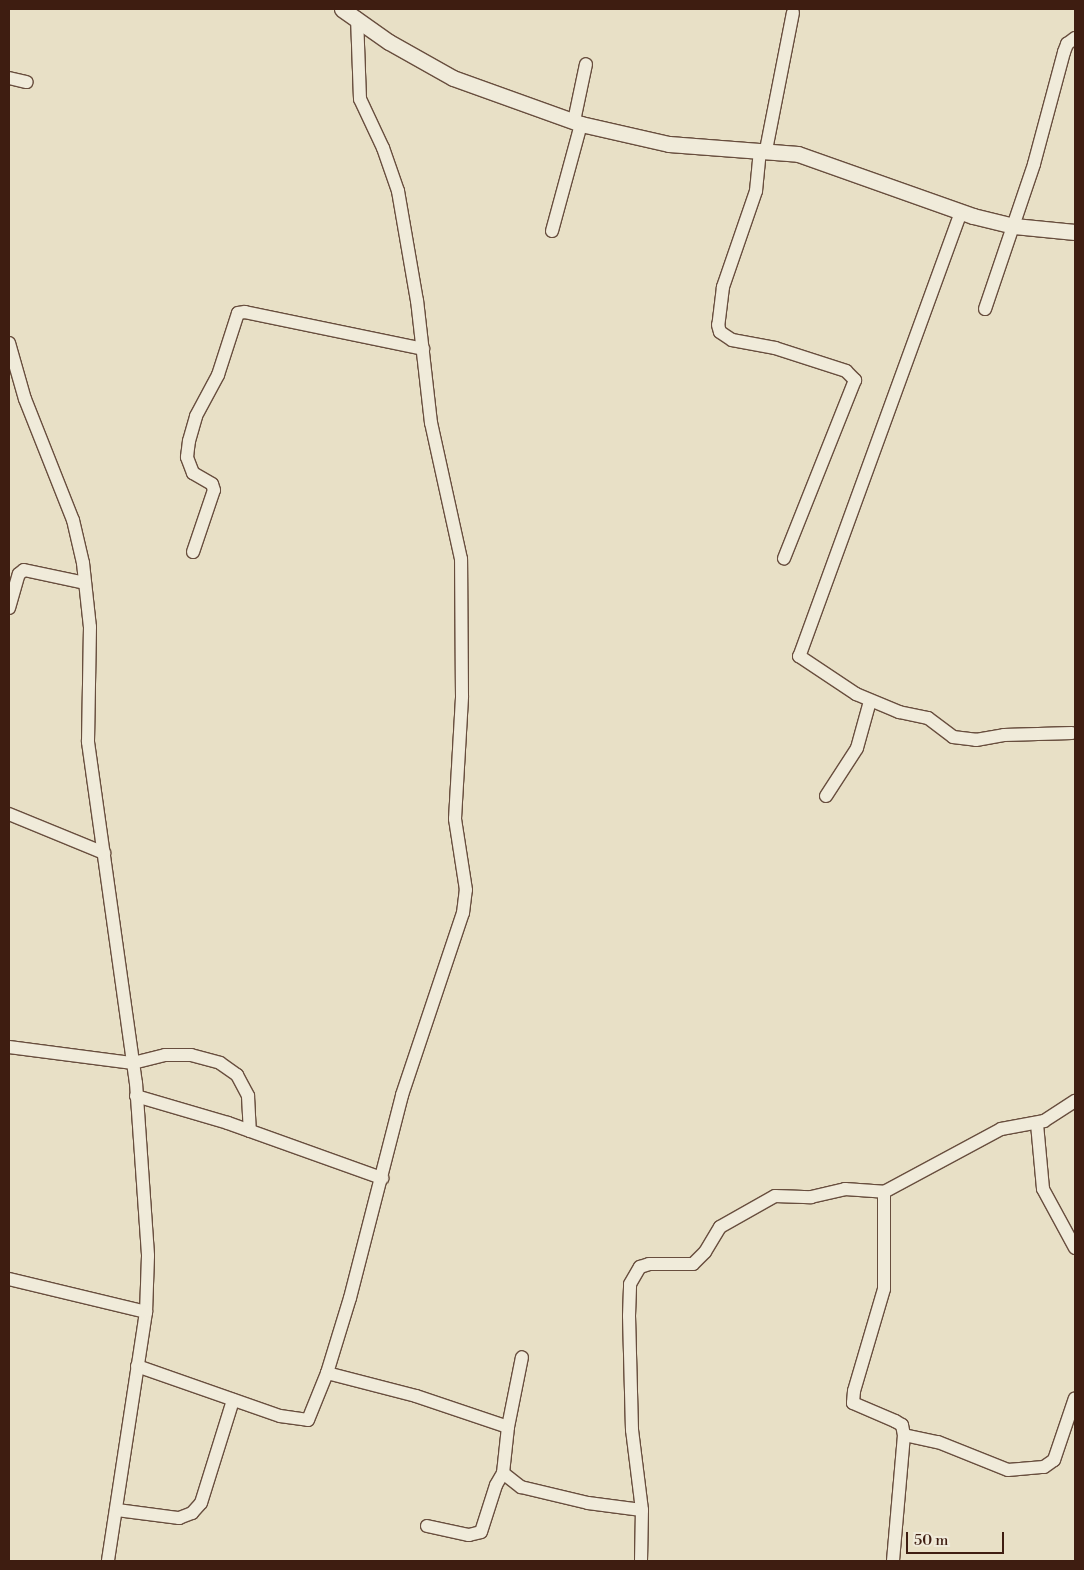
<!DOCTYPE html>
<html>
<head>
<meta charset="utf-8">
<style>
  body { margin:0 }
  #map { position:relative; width:1084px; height:1570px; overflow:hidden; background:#e8e0c6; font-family:"Libre Bodoni",serif }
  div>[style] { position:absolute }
  .roads { filter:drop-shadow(1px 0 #684e3e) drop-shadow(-1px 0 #684e3e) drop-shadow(0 1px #684e3e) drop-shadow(0 -1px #684e3e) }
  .minor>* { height:12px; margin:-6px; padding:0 6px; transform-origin:6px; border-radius:6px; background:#f0ebda }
  .tertiary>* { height:15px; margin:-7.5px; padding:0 7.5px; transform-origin:7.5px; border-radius:7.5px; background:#f0ebda }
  span { translate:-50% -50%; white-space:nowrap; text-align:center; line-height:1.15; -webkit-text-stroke:4.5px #f0ebda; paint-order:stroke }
  .frame { position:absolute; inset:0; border:10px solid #3e1d11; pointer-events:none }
  .scale { position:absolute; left:906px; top:1532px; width:98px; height:22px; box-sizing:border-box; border:2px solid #3e1d11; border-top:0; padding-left:6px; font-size:15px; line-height:18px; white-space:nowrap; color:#3e1d11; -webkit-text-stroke:4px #f0ebda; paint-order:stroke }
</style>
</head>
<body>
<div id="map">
  <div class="roads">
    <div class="minor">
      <i style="left:9px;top:78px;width:18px;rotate:13deg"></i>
      <i style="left:574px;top:121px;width:58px;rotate:-78.1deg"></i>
      <i style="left:760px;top:150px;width:41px;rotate:95.6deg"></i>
      <i style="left:756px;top:191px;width:102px;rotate:109deg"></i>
      <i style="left:723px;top:287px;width:38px;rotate:97deg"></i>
      <i style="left:718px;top:325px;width:7px;rotate:74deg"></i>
      <i style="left:720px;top:332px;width:14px;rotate:34deg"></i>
      <i style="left:732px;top:340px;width:44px;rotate:10.5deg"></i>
      <i style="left:775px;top:348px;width:75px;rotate:17.9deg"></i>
      <i style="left:846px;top:371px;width:13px;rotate:45deg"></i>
      <i style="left:855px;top:380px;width:192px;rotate:111.7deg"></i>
      <i style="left:766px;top:150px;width:140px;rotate:-78.9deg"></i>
      <i style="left:961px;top:212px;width:473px;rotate:110deg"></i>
      <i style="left:799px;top:656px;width:69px;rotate:33.7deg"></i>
      <i style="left:856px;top:694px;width:47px;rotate:22.7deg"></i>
      <i style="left:899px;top:712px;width:30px;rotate:12deg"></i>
      <i style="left:928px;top:718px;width:31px;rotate:37deg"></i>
      <i style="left:953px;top:737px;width:23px;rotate:7deg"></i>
      <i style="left:976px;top:740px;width:28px;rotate:-10deg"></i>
      <i style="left:1004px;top:735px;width:68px;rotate:-1.7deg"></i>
      <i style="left:552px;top:231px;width:111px;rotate:-74.8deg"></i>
      <i style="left:985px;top:309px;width:153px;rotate:-71.3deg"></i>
      <i style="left:1034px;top:164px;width:116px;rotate:-75deg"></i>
      <i style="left:1064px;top:52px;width:9px;rotate:-69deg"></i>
      <i style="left:1067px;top:44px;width:10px;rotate:-37deg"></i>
      <i style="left:9px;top:343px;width:58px;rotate:74.1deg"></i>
      <i style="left:25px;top:399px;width:130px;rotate:68.4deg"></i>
      <i style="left:73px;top:520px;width:44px;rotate:76.9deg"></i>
      <i style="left:83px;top:563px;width:64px;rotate:83.8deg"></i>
      <i style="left:90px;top:627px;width:115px;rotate:91deg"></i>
      <i style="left:88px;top:742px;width:344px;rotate:82deg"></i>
      <i style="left:136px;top:1083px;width:173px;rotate:86deg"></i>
      <i style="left:148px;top:1256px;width:56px;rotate:92deg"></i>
      <i style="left:146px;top:1312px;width:252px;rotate:98.7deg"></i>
      <i style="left:193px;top:552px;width:65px;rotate:-71.3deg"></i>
      <i style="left:214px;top:490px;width:6px;rotate:-108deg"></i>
      <i style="left:212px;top:484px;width:22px;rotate:-150deg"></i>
      <i style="left:193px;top:473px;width:17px;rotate:-111deg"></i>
      <i style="left:187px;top:457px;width:16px;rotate:-83deg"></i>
      <i style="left:189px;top:441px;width:26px;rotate:-74deg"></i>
      <i style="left:196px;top:416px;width:47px;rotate:-61.8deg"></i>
      <i style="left:218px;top:375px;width:65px;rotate:-72.1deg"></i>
      <i style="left:238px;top:313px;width:7px;rotate:-8deg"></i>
      <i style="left:245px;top:312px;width:182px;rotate:11.7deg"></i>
      <i style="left:9px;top:608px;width:35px;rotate:-74deg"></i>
      <i style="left:19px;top:574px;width:6px;rotate:-39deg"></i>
      <i style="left:24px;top:570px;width:62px;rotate:12deg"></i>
      <i style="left:826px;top:796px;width:57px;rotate:-57.1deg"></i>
      <i style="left:857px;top:748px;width:49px;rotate:-74.5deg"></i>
      <i style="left:9px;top:814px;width:103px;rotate:22.3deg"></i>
      <i style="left:9px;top:1047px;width:125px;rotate:7.4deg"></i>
      <i style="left:133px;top:1063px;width:33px;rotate:-14deg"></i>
      <i style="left:165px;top:1055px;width:26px"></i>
      <i style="left:191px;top:1055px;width:30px;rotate:15deg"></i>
      <i style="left:220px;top:1063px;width:21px;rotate:35deg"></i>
      <i style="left:237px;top:1075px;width:24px;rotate:62deg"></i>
      <i style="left:248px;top:1096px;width:35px;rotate:87deg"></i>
      <i style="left:136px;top:1096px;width:96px;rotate:16.4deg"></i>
      <i style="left:228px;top:1123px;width:164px;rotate:19.7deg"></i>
      <i style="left:1037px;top:1124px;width:65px;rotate:84.7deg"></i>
      <i style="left:1043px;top:1189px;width:67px;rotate:61.5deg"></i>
      <i style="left:884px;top:1192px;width:97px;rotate:90deg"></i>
      <i style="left:884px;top:1289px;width:106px;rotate:106.4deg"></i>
      <i style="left:854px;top:1391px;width:12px;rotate:95deg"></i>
      <i style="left:853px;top:1403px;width:46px;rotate:23.2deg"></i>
      <i style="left:895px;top:1421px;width:8px;rotate:30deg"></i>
      <i style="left:902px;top:1425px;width:10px;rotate:79deg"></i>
      <i style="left:904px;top:1435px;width:126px;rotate:95deg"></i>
      <i style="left:9px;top:1279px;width:141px;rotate:13.5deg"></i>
      <i style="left:137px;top:1366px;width:151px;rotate:19.3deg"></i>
      <i style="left:280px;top:1416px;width:28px;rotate:8deg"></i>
      <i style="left:308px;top:1420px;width:51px;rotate:-68deg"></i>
      <i style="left:327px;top:1373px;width:78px;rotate:-73deg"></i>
      <i style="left:350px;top:1298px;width:210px;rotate:-75.6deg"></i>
      <i style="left:402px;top:1095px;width:192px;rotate:-71.5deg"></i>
      <i style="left:463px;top:913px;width:23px;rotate:-83deg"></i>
      <i style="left:466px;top:890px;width:72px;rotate:-98.8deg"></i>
      <i style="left:455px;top:819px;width:123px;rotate:-86.7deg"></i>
      <i style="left:462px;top:696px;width:137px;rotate:-90.4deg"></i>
      <i style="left:461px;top:559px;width:139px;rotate:-102.4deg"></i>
      <i style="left:431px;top:423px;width:123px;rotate:-96.5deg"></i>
      <i style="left:417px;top:301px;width:112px;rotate:-99.8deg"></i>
      <i style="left:398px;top:191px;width:46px;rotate:-109.2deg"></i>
      <i style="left:383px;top:148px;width:54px;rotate:-115.1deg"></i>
      <i style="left:360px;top:99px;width:81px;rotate:-92.1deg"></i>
      <i style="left:327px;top:1373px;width:92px;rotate:14.5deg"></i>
      <i style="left:416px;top:1396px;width:97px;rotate:18.6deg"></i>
      <i style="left:508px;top:1427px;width:46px;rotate:96.2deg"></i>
      <i style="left:503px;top:1473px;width:23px;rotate:38deg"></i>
      <i style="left:521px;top:1487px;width:69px;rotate:13.4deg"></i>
      <i style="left:588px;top:1503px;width:54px;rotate:7.4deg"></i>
      <i style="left:508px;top:1427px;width:71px;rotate:-78.7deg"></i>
      <i style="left:904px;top:1435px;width:35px;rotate:12deg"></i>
      <i style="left:938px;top:1442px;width:75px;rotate:21.8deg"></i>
      <i style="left:1008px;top:1470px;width:36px;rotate:-5deg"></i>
      <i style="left:1044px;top:1467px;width:12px;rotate:-35deg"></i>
      <i style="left:1054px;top:1460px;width:65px;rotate:-71.3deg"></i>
      <i style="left:117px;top:1510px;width:63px;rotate:7.4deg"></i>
      <i style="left:179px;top:1518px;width:14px;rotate:-21deg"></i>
      <i style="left:192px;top:1513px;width:13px;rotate:-48deg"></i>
      <i style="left:201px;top:1503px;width:108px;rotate:-72.7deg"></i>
      <i style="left:427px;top:1526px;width:43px;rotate:12.1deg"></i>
      <i style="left:469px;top:1535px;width:12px;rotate:-14deg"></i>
      <i style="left:481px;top:1532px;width:49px;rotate:-72.3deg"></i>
      <i style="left:496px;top:1485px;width:14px;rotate:-60deg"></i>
      <i style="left:641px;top:1561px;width:51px;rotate:-88.9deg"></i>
      <i style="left:642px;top:1510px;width:81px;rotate:-97.1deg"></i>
      <i style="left:632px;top:1430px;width:114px;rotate:-91.5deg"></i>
      <i style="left:629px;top:1316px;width:32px;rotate:-88deg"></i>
      <i style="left:630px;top:1284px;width:20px;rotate:-60deg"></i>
      <i style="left:640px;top:1267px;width:9px;rotate:-18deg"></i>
      <i style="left:649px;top:1264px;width:44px"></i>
      <i style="left:693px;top:1264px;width:17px;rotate:-45deg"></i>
      <i style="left:705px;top:1252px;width:29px;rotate:-59deg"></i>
      <i style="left:720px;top:1227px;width:63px;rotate:-29.4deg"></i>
      <i style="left:775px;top:1196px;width:36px;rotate:2deg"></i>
      <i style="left:811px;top:1197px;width:35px;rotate:-13deg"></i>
      <i style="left:845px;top:1189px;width:39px;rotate:4deg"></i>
      <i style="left:884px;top:1192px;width:133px;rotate:-28.3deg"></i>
      <i style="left:1001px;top:1129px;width:44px;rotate:-10.5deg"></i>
      <i style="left:1044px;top:1121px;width:37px;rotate:-33deg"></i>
    </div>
    <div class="tertiary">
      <i style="left:342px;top:9px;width:57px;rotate:35.1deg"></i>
      <i style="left:389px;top:42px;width:73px;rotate:29.4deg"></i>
      <i style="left:453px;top:78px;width:136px;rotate:19.8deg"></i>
      <i style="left:581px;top:124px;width:90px;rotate:12.8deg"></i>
      <i style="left:669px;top:144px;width:129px;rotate:4.4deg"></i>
      <i style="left:798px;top:154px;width:186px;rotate:19.5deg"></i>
      <i style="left:973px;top:216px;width:42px;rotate:13.7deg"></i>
      <i style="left:1014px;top:226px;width:61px;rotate:5.6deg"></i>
    </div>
  </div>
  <div class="frame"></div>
  <div class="scale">50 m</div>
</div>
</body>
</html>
